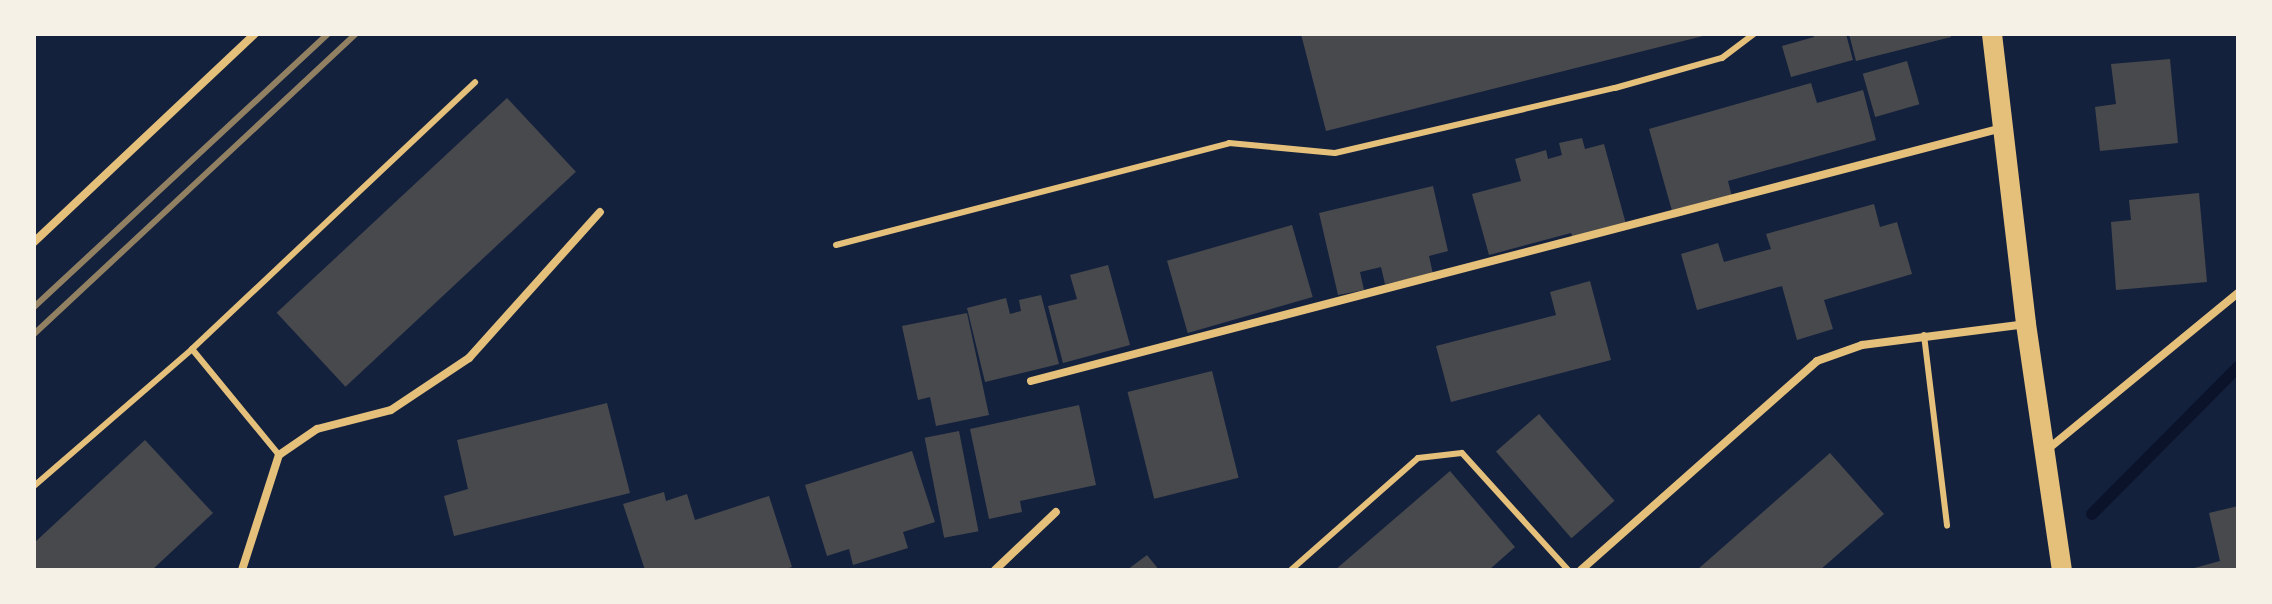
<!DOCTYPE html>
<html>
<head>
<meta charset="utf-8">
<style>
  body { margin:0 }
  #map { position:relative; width:2272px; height:604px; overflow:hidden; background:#14213d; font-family:"Exo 2",sans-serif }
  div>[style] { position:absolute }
  .stream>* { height:12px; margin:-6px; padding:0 6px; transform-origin:6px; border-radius:6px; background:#0b132b }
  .building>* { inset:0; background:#48494c; transform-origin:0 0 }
  .service>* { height:6px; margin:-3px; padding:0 3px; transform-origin:3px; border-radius:3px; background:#e5c07b }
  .minor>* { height:8px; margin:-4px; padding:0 4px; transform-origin:4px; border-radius:4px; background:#e5c07b }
  .primary>* { height:20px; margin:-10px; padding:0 10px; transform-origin:10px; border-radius:10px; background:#e5c07b }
  .rail>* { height:6px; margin:-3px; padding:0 3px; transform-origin:3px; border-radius:3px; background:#918062 }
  span { translate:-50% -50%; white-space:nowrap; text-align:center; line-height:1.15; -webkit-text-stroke:8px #f6f1e7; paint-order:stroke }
  .frame { position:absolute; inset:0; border:36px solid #f6f1e7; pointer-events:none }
</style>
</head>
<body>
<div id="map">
  <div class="stream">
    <i style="left:2092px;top:514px;width:207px;rotate:-45.2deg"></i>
  </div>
  <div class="building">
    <i style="clip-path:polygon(1301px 34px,1707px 34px,1707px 35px,1326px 131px)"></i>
    <i style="clip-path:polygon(1813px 34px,1846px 34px,1853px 60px,1791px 77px,1782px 46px,1814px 37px)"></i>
    <i style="clip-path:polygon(1849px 34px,1951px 34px,1951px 37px,1856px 61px)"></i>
    <i style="clip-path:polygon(2170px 59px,2178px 143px,2100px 151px,2095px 107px,2116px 104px,2111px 64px)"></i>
    <i style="left:1907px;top:61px;width:45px;height:46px;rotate:74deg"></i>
    <i style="clip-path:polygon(1811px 83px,1817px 103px,1863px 90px,1876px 140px,1728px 181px,1733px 201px,1674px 218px,1649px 129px)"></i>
    <i style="left:507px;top:98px;width:101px;height:315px;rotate:47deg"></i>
    <i style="clip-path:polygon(1582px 138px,1585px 149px,1604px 144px,1626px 224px,1573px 238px,1571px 233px,1489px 255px,1472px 194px,1521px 181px,1515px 159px,1546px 150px,1548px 159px,1562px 155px,1559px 143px)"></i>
    <i style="clip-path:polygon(1433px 186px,1448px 251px,1429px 256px,1433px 274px,1385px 284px,1381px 267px,1360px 272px,1364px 290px,1338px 295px,1319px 213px)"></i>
    <i style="clip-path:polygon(2199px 193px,2207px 282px,2116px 290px,2111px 222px,2131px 220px,2129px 200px)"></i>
    <i style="clip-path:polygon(1874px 204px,1880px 227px,1897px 222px,1912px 274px,1824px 300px,1833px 329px,1797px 340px,1782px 286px,1697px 310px,1681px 254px,1718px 243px,1724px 262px,1771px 249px,1766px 234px)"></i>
    <i style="left:1292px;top:225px;width:75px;height:130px;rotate:74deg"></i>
    <i style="clip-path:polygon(1108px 265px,1130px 345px,1063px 363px,1048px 306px,1077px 299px,1070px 275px)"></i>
    <i style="clip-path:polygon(1590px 281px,1611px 360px,1451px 402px,1436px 346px,1556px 315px,1550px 292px)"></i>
    <i style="clip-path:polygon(1041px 295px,1059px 364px,985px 382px,967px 308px,1006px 298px,1010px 314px,1021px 311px,1019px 300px)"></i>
    <i style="clip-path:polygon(967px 313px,989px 415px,936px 426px,930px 397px,918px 400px,902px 326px)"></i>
    <i style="left:1212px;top:371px;width:110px;height:87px;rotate:76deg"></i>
    <i style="clip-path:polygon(607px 403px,630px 493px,454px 536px,444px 496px,468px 489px,457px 440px)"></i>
    <i style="clip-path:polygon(1079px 405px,1096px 485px,1020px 501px,1022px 512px,989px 519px,970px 429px)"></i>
    <i style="left:1539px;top:414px;width:115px;height:57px;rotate:49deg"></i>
    <i style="left:959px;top:431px;width:102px;height:35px;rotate:79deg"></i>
    <i style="clip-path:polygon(145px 440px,213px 513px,152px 570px,34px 570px,34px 543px)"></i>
    <i style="clip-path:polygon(912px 451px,935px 522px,903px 532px,908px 548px,853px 565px,849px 549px,827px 556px,805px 485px)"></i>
    <i style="clip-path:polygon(1830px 453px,1884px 514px,1820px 570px,1697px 570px)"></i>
    <i style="clip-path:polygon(1450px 471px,1515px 547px,1489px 570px,1335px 570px)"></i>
    <i style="clip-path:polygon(664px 492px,666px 501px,687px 494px,695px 520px,769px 496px,792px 567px,782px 570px,645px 570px,623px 504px)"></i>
    <i style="clip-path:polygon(2238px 506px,2238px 570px,2187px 570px,2220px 561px,2209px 513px)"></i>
    <i style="clip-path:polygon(1147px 555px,1159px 570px,1127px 570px)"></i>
  </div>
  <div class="service">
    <i style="left:836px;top:245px;width:406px;rotate:-14.5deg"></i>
    <i style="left:1229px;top:143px;width:106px;rotate:5.4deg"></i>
    <i style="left:1335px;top:153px;width:287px;rotate:-13.1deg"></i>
    <i style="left:1615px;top:88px;width:111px;rotate:-15.7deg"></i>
    <i style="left:1722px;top:58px;width:40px;rotate:-37deg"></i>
    <i style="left:1924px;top:335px;width:192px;rotate:83.1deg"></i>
    <i style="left:192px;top:349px;width:137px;rotate:50.6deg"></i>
    <i style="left:34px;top:486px;width:209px;rotate:-40.9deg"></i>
    <i style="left:192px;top:349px;width:389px;rotate:-43.3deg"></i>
    <i style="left:1291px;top:570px;width:169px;rotate:-41.4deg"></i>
    <i style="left:1418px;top:458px;width:44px;rotate:-6.5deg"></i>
    <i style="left:1462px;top:453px;width:158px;rotate:47.8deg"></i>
  </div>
  <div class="minor">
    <i style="left:34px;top:242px;width:303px;rotate:-43.3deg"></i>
    <i style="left:1031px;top:381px;width:1003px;rotate:-14.6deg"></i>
    <i style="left:2048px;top:449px;width:246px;rotate:-39.4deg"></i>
    <i style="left:242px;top:570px;width:121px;rotate:-72.2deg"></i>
    <i style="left:279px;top:455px;width:46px;rotate:-34.4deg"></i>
    <i style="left:317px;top:429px;width:76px;rotate:-14.4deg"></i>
    <i style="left:391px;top:410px;width:94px;rotate:-33.7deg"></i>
    <i style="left:469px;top:358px;width:196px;rotate:-48.1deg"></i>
    <i style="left:995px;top:570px;width:84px;rotate:-43.6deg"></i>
    <i style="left:1581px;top:570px;width:315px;rotate:-41.5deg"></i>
    <i style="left:1817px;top:361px;width:48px;rotate:-19.6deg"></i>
    <i style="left:1862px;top:345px;width:164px;rotate:-7.3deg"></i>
  </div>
  <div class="primary">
    <i style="left:1992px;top:34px;width:292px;rotate:83.3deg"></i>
    <i style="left:2026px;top:324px;width:249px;rotate:81.7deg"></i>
  </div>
  <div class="rail">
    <i style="left:34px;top:307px;width:401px;rotate:-42.9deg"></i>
    <i style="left:34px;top:334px;width:440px;rotate:-43deg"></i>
  </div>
  <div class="frame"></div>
</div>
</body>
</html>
